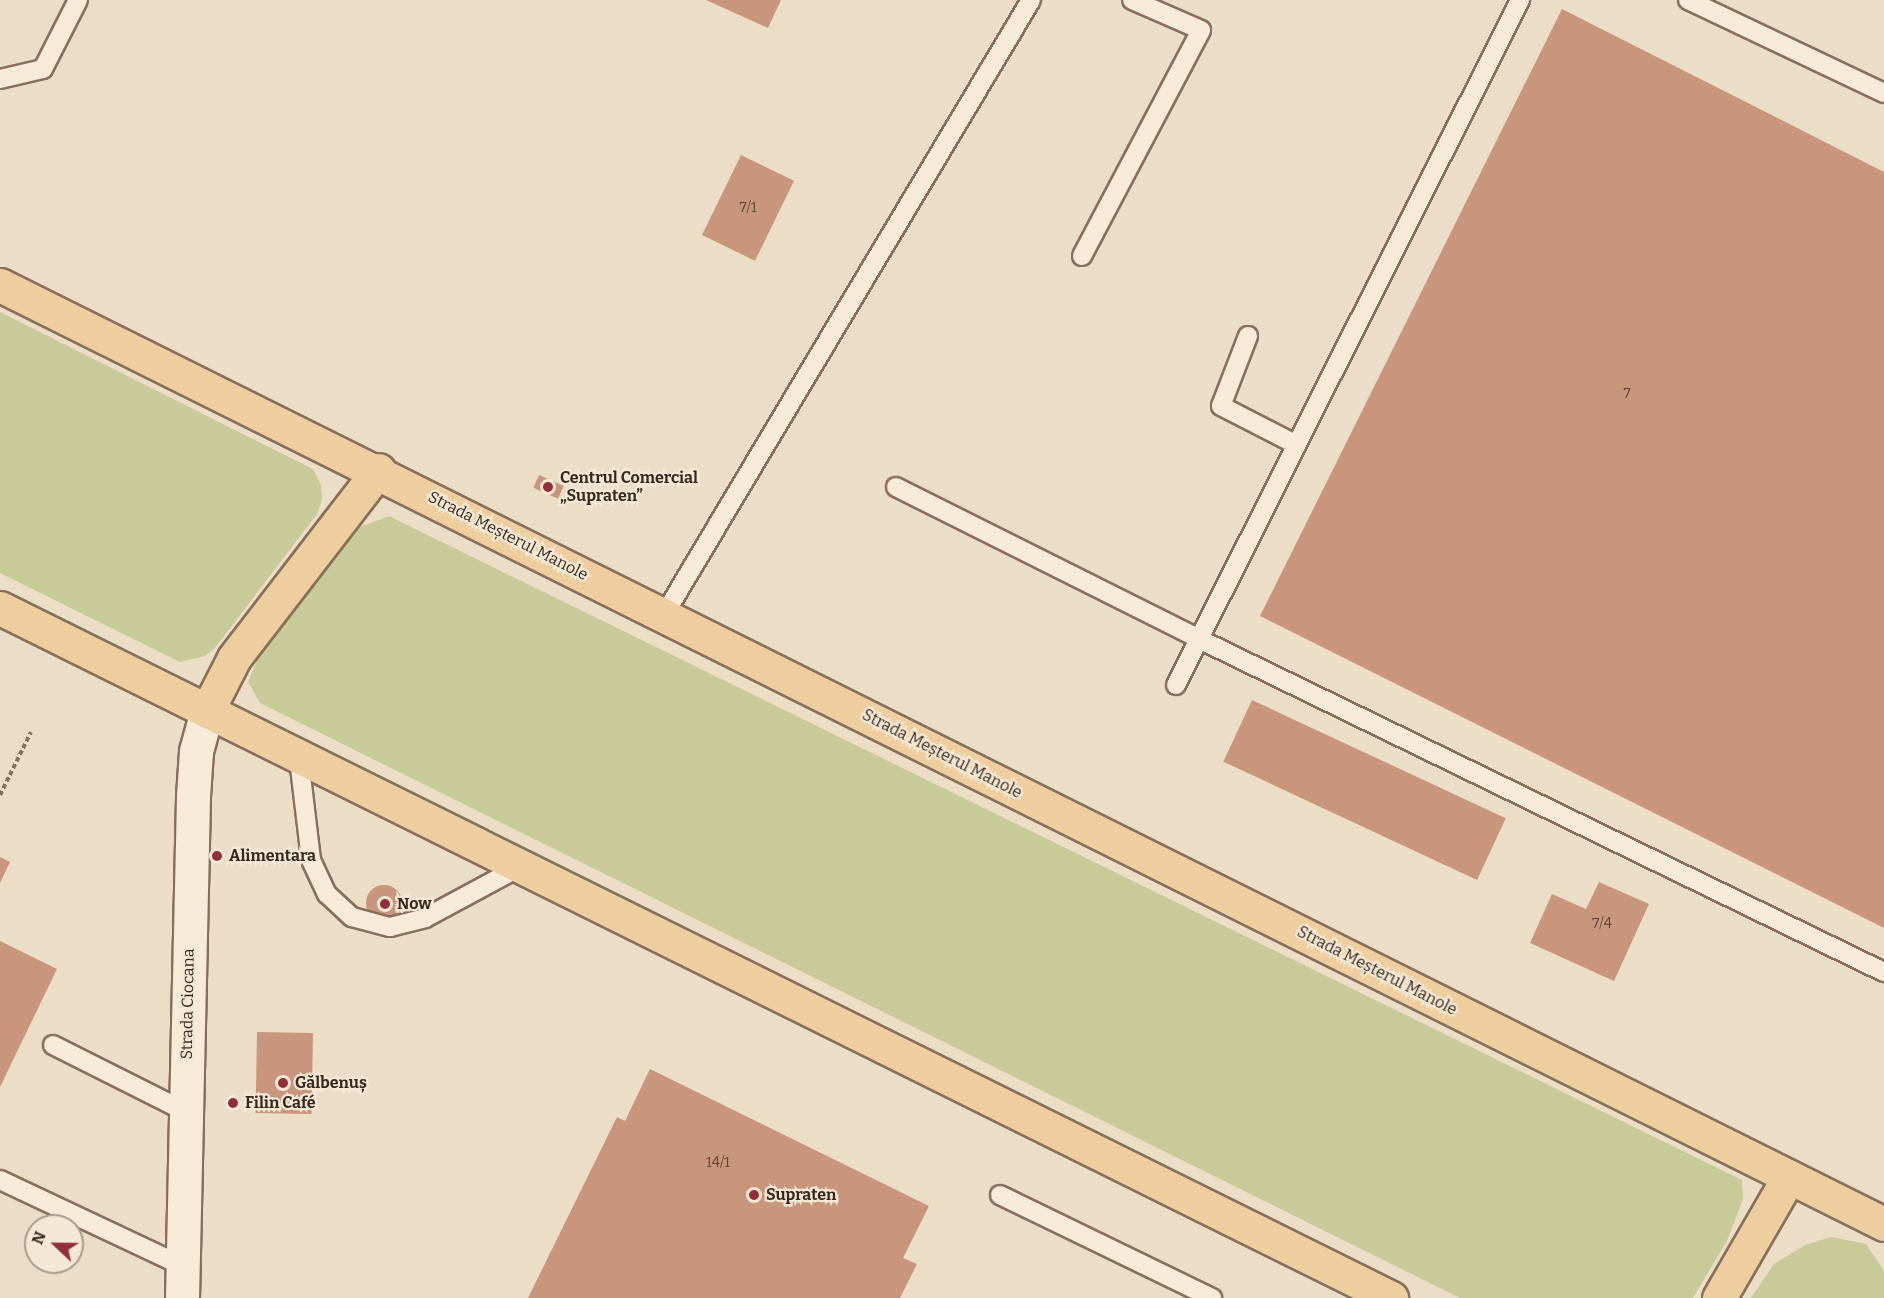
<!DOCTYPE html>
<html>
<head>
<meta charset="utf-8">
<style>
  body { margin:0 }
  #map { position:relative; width:1884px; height:1298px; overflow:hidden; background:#ecddc6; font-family:Bitter,serif }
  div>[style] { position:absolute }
  .green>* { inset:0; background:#c9ca9a }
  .building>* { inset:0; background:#c9967d; transform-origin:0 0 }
  .round { border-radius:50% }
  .path>* { height:4px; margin-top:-2px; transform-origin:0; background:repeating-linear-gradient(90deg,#876f5c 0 4.5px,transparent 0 7.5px) }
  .roads { filter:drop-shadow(2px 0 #876f5c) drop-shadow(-2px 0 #876f5c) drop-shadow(0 2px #876f5c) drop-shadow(0 -2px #876f5c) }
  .lane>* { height:18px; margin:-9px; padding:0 9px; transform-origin:9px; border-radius:9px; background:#f7ebd8 }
  .secondary>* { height:33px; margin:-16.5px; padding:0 16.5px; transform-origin:16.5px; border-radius:16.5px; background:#f7ebd8 }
  .primary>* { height:33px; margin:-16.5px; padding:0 16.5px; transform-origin:16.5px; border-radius:16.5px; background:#eece9f }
  .dots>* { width:16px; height:16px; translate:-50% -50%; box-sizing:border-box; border:3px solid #f4e8d5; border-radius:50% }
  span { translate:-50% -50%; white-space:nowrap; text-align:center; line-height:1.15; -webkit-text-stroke:4.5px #f4e8d5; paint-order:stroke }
  .number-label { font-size:14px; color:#5c4436 }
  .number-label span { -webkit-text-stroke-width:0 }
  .poi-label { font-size:16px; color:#38291f; font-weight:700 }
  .left { translate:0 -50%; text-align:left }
  .street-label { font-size:16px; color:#38291f }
  .north { position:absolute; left:24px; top:1214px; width:60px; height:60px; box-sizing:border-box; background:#f4e8d5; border:2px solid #a99c8c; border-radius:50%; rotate:292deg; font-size:16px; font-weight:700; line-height:24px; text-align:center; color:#38291f }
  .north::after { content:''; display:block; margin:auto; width:21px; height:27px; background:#932f39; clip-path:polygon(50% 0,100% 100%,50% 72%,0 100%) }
</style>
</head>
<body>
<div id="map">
  <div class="green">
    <i style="clip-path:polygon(0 312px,313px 469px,321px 485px,322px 500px,317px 514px,215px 648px,205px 656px,180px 662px,0 573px)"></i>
    <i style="clip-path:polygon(389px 516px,1742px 1180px,1743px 1199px,1727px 1241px,1693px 1298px,1460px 1298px,260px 703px,248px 682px,260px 653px,352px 530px)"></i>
    <i style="clip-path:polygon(1831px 1237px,1866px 1244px,1884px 1271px,1884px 1298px,1751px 1298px,1774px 1264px,1805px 1245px)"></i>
  </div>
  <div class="building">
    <i style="clip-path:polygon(706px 0,781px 0,768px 28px)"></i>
    <i style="clip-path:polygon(1562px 9px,1884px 172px,1884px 928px,1260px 616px)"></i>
    <i style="left:741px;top:155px;width:59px;height:89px;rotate:26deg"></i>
    <i style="left:539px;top:475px;width:27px;height:14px;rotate:24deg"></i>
    <i style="left:1252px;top:700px;width:280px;height:68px;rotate:25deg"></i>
    <i style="clip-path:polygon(0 857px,10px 862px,0 883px)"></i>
    <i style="clip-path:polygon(1599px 882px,1649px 904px,1614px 981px,1530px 943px,1552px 894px,1586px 909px)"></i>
    <i class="round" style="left:366px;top:885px;width:36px;height:36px"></i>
    <i style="clip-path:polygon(0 941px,57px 969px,0 1087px)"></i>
    <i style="left:257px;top:1032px;width:56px;height:81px;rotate:1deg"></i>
    <i style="clip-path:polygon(650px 1069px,929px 1206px,903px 1258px,917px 1264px,900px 1298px,528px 1298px,617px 1117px,625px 1121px)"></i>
  </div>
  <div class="path">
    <i style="left:0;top:795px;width:70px;rotate:-63.8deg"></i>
  </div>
  <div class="roads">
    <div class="lane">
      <i style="left:1688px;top:0;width:217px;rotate:25.4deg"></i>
      <i style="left:0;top:79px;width:44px;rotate:-13.1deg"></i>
      <i style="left:43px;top:69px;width:77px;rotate:-63.1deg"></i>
      <i style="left:1082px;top:256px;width:255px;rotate:-62.2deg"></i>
      <i style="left:1201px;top:30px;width:75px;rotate:-156.5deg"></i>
      <i style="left:1248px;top:336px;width:75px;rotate:111.1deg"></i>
      <i style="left:1221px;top:406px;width:85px;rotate:27.2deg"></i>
      <i style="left:896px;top:487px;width:339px;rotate:26.6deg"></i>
      <i style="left:1199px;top:639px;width:762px;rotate:25.93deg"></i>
      <i style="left:664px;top:615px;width:716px;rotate:-59.17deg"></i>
      <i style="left:1176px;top:685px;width:767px;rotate:-63.33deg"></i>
      <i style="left:299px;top:759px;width:102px;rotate:83.2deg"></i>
      <i style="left:311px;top:860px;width:38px;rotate:65deg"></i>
      <i style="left:327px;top:894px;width:34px;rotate:43deg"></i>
      <i style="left:352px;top:917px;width:39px;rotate:15deg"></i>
      <i style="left:390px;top:927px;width:36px;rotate:-14deg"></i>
      <i style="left:425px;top:918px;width:106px;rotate:-28.3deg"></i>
      <i style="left:53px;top:1045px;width:149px;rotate:26.7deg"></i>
      <i style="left:0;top:1180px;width:202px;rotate:25.2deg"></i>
      <i style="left:1000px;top:1195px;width:236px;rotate:25.9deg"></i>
    </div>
    <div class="secondary">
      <i style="left:182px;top:1298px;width:502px;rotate:-88.74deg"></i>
      <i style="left:193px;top:796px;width:45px;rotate:-86.2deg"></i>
      <i style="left:196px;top:751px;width:41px;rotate:-74.6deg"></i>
    </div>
    <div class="primary">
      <i style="left:0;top:285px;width:2105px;rotate:26.49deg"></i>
      <i style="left:0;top:608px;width:1553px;rotate:26.38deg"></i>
      <i style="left:207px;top:711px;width:59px;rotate:-63deg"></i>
      <i style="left:234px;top:658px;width:237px;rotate:-52.4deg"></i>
      <i style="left:1719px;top:1298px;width:140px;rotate:-60deg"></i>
    </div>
  </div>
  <div class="dots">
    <i style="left:548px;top:487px;background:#932f39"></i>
    <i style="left:217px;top:856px;background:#932f39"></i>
    <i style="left:385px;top:904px;background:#932f39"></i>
    <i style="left:283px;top:1083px;background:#932f39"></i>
    <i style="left:233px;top:1103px;background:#932f39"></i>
    <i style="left:754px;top:1195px;background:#932f39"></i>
  </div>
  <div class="number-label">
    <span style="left:748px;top:208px">7/1</span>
    <span style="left:1627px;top:394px">7</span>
    <span style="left:1602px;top:924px">7/4</span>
    <span style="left:718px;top:1163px">14/1</span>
  </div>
  <div class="poi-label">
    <span class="left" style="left:560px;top:487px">Centrul Comercial<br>„Supraten”</span>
    <span class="left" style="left:229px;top:856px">Alimentara</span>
    <span class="left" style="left:397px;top:904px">Now</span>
    <span class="left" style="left:295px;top:1083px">Gălbenuș</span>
    <span class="left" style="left:245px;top:1103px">Filin Café</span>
    <span class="left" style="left:766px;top:1195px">Supraten</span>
  </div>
  <div class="street-label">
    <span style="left:508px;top:536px;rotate:27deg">Strada Meșterul Manole</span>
    <span style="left:942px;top:754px;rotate:27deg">Strada Meșterul Manole</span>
    <span style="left:1377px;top:971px;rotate:27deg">Strada Meșterul Manole</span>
    <span style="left:188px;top:1004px;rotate:-89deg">Strada Ciocana</span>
  </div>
  <div class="north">N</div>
</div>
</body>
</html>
